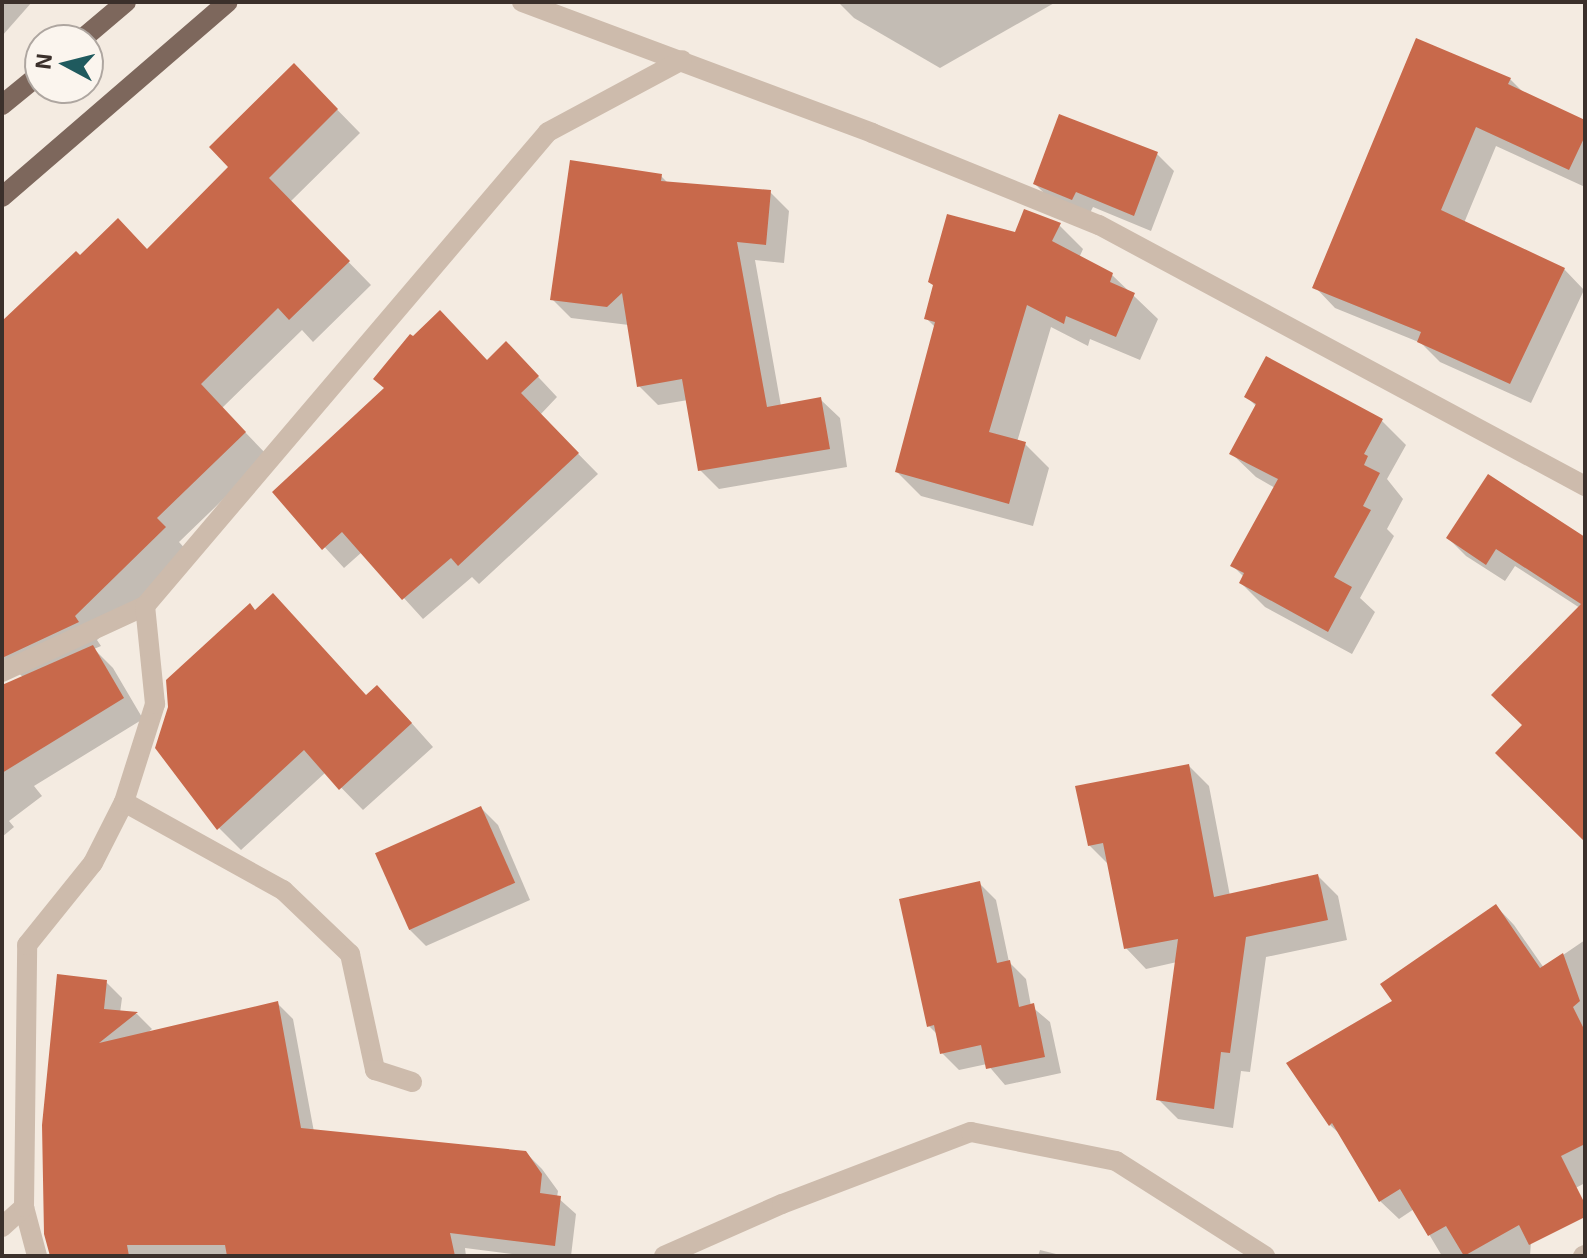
<!DOCTYPE html>
<html>
<head>
<meta charset="utf-8">
<style>
  body { margin:0 }
  #map { position:relative; width:1587px; height:1258px; overflow:hidden; background:#f4ebe1; font-family:"Exo 2",sans-serif }
  div>[style] { position:absolute }
  .shadow>* { inset:0; background:#0003 }
  .building>* { inset:0; background:#c8694b; transform-origin:0 0 }
  .minor>* { height:20px; margin:-10px; padding:0 10px; transform-origin:10px; border-radius:10px; background:#cdbbac }
  .major>* { height:20px; margin:-10px; padding:0 10px; transform-origin:10px; border-radius:10px; background:#7d675c }
  span { translate:-50% -50%; white-space:nowrap; text-align:center; line-height:1.15; -webkit-text-stroke:6px #fbf5ee; paint-order:stroke }
  .frame { position:absolute; inset:0; border:4px solid #3b302b; pointer-events:none }
  .north { position:absolute; left:24px; top:24px; width:80px; height:80px; box-sizing:border-box; background:#fbf5ee; border:2px solid #aea6a0; border-radius:50%; rotate:277deg; font-size:22px; font-weight:700; line-height:32px; text-align:center; color:#3b302b }
  .north::after { content:''; display:block; margin:auto; width:28px; height:36px; background:#1f5a5e; clip-path:polygon(50% 0,100% 100%,50% 72%,0 100%) }
</style>
</head>
<body>
<div id="map">
  <div class="shadow">
    <i style="clip-path:polygon(2px 2px,32px 2px,2px 36px)"></i>
    <i style="clip-path:polygon(838px 2px,1056px 2px,940px 68px,854px 18px)"></i>
    <i style="clip-path:polygon(1510px 79px,1524px 93px,1585px 122px,1585px 187px,1496px 146px,1464px 223px,1564px 269px,1584px 290px,1531px 403px,1440px 362px,1421px 343px,1335px 308px,1315px 287px)"></i>
    <i style="clip-path:polygon(317px 89px,360px 133px,290px 202px,371px 285px,313px 342px,302px 330px,222px 408px,268px 456px,179px 542px,188px 552px,97px 640px,101px 646px,94px 649px,113px 668px,143px 719px,34px 786px,42px 796px,9px 821px,14px 827px,2px 837px,2px 723px,24px 678px,2px 658px,2px 324px,80px 258px,148px 251px)"></i>
    <i style="clip-path:polygon(1157px 154px,1174px 171px,1151px 231px,1093px 207px,1089px 215px,1052px 201px,1035px 184px)"></i>
    <i style="clip-path:polygon(661px 176px,668px 183px,770px 192px,789px 211px,784px 263px,755px 260px,781px 406px,821px 400px,840px 418px,847px 467px,719px 489px,700px 470px,688px 400px,658px 405px,639px 386px,629px 325px,571px 318px,552px 299px)"></i>
    <i style="clip-path:polygon(1059px 225px,1083px 249px,1079px 258px,1112px 275px,1158px 319px,1140px 360px,1090px 339px,1088px 346px,1051px 327px,1017px 442px,1025px 444px,1049px 468px,1033px 526px,921px 496px,897px 472px,936px 328px,926px 318px,1016px 235px)"></i>
    <i style="clip-path:polygon(488px 363px,526px 364px,557px 397px,540px 415px,598px 474px,479px 584px,472px 577px,423px 619px,362px 552px,344px 568px,274px 492px)"></i>
    <i style="clip-path:polygon(1247px 397px,1382px 421px,1406px 445px,1387px 479px,1403px 499px,1387px 529px,1394px 536px,1360px 598px,1375px 612px,1352px 654px,1265px 607px,1241px 583px,1244px 577px,1233px 566px,1275px 488px,1256px 477px,1232px 454px,1257px 407px)"></i>
    <i style="clip-path:polygon(1448px 538px,1585px 539px,1585px 840px,1525px 726px,1580px 608px,1515px 566px,1505px 581px,1466px 556px)"></i>
    <i style="clip-path:polygon(367px 697px,399px 709px,433px 747px,363px 810px,326px 772px,241px 850px,219px 828px,157px 748px)"></i>
    <i style="clip-path:polygon(1189px 766px,1209px 786px,1230px 896px,1318px 876px,1338px 896px,1347px 940px,1266px 957px,1250px 1072px,1241px 1071px,1233px 1128px,1178px 1119px,1158px 1099px,1177px 962px,1146px 969px,1126px 948px,1109px 865px,1089px 845px)"></i>
    <i style="clip-path:polygon(481px 808px,498px 825px,530px 900px,426px 946px,409px 929px)"></i>
    <i style="clip-path:polygon(979px 883px,996px 900px,1009px 962px,1026px 979px,1031px 1006px,1050px 1022px,1061px 1073px,1005px 1085px,987px 1064px,959px 1070px,942px 1053px,938px 1035px,929px 1026px)"></i>
    <i style="clip-path:polygon(1496px 906px,1514px 925px,1544px 968px,1585px 940px,1585px 1183px,1568px 1192px,1538px 1141px,1530px 1256px,1442px 1256px,1414px 1209px,1399px 1219px,1380px 1201px,1343px 1137px,1330px 1125px,1395px 1001px)"></i>
    <i style="clip-path:polygon(106px 982px,122px 998px,120px 1013px,137px 1014px,152px 1029px,146px 1034px,277px 1003px,293px 1019px,314px 1132px,526px 1153px,542px 1169px,558px 1191px,557px 1197px,576px 1214px,571px 1256px,529px 1256px,465px 1248px,466px 1256px,61px 1256px)"></i>
    <i style="clip-path:polygon(1040px 1250px,1064px 1256px,1038px 1256px)"></i>
  </div>
  <div class="building">
    <i style="clip-path:polygon(1416px 38px,1511px 78px,1508px 84px,1585px 120px,1585px 136px,1569px 170px,1476px 127px,1441px 210px,1565px 268px,1510px 384px,1417px 342px,1421px 332px,1312px 288px)"></i>
    <i style="clip-path:polygon(294px 63px,338px 109px,269px 178px,350px 261px,289px 320px,278px 308px,201px 384px,246px 432px,157px 518px,166px 527px,75px 616px,79px 622px,2px 658px,2px 321px,76px 251px,80px 255px,118px 218px,147px 249px,228px 167px,209px 147px)"></i>
    <i style="clip-path:polygon(1059px 114px,1158px 152px,1134px 216px,1076px 192px,1072px 200px,1033px 184px)"></i>
    <i style="clip-path:polygon(570px 160px,662px 174px,661px 181px,771px 190px,766px 245px,737px 242px,767px 407px,821px 397px,830px 449px,698px 471px,682px 379px,637px 387px,622px 293px,607px 307px,550px 300px)"></i>
    <i style="clip-path:polygon(1024px 209px,1061px 223px,1052px 241px,1113px 273px,1110px 282px,1135px 293px,1116px 337px,1066px 316px,1064px 324px,1027px 305px,989px 432px,1026px 442px,1009px 504px,895px 472px,935px 322px,924px 319px,933px 285px,928px 282px,947px 214px,1015px 232px)"></i>
    <i style="clip-path:polygon(440px 310px,487px 360px,506px 341px,539px 376px,521px 393px,579px 453px,458px 566px,451px 558px,402px 600px,342px 532px,322px 550px,272px 492px,384px 388px,373px 379px,410px 334px,413px 336px)"></i>
    <i style="clip-path:polygon(1266px 356px,1383px 419px,1364px 454px,1368px 456px,1364px 465px,1380px 473px,1363px 506px,1371px 510px,1334px 577px,1352px 587px,1328px 632px,1239px 583px,1244px 573px,1230px 566px,1278px 479px,1229px 454px,1256px 404px,1244px 397px)"></i>
    <i style="clip-path:polygon(1488px 474px,1585px 537px,1585px 842px,1495px 753px,1522px 725px,1491px 695px,1581px 604px,1496px 549px,1486px 565px,1446px 538px)"></i>
    <i style="clip-path:polygon(273px 593px,366px 695px,377px 685px,412px 723px,339px 790px,304px 750px,217px 830px,155px 748px,168px 707px,166px 680px,250px 603px,255px 610px)"></i>
    <i style="clip-path:polygon(93px 645px,124px 698px,2px 773px,2px 685px)"></i>
    <i style="clip-path:polygon(1189px 764px,1214px 897px,1318px 874px,1328px 920px,1246px 937px,1230px 1053px,1221px 1052px,1214px 1109px,1156px 1100px,1178px 939px,1124px 949px,1103px 843px,1088px 846px,1075px 786px)"></i>
    <i style="left:481px;top:806px;width:84px;height:116px;rotate:66deg"></i>
    <i style="clip-path:polygon(980px 881px,997px 963px,1010px 960px,1019px 1007px,1034px 1003px,1045px 1057px,986px 1069px,981px 1045px,940px 1054px,934px 1025px,927px 1027px,899px 899px)"></i>
    <i style="clip-path:polygon(1496px 904px,1540px 968px,1563px 953px,1580px 1001px,1573px 1007px,1585px 1031px,1585px 1144px,1561px 1156px,1585px 1204px,1585px 1217px,1529px 1245px,1519px 1225px,1464px 1256px,1446px 1226px,1428px 1236px,1400px 1189px,1379px 1202px,1332px 1123px,1329px 1126px,1286px 1063px,1392px 1001px,1380px 984px)"></i>
    <i style="clip-path:polygon(57px 974px,107px 980px,104px 1009px,138px 1012px,99px 1043px,278px 1001px,301px 1128px,526px 1151px,542px 1174px,540px 1193px,561px 1196px,555px 1246px,450px 1233px,455px 1256px,227px 1256px,225px 1245px,127px 1245px,129px 1256px,50px 1256px,44px 1234px,42px 1125px)"></i>
  </div>
  <div class="minor">
    <i style="left:522px;top:2px;width:374px;rotate:20.5deg"></i>
    <i style="left:872px;top:133px;width:245px;rotate:22.1deg"></i>
    <i style="left:1099px;top:225px;width:552px;rotate:28.24deg"></i>
    <i style="left:2px;top:672px;width:157px;rotate:-24.8deg"></i>
    <i style="left:145px;top:606px;width:622px;rotate:-49.63deg"></i>
    <i style="left:548px;top:132px;width:152px;rotate:-28.2deg"></i>
    <i style="left:124px;top:802px;width:182px;rotate:29deg"></i>
    <i style="left:283px;top:890px;width:93px;rotate:43.7deg"></i>
    <i style="left:350px;top:954px;width:119px;rotate:77.8deg"></i>
    <i style="left:375px;top:1070px;width:39px;rotate:18deg"></i>
    <i style="left:24px;top:1207px;width:51px;rotate:75.1deg"></i>
    <i style="left:2px;top:1227px;width:30px;rotate:-42deg"></i>
    <i style="left:24px;top:1207px;width:262px;rotate:-89.3deg"></i>
    <i style="left:27px;top:945px;width:105px;rotate:-51.2deg"></i>
    <i style="left:93px;top:863px;width:68px;rotate:-63.1deg"></i>
    <i style="left:124px;top:802px;width:103px;rotate:-72.4deg"></i>
    <i style="left:155px;top:704px;width:99px;rotate:-95.8deg"></i>
    <i style="left:664px;top:1256px;width:129px;rotate:-23.8deg"></i>
    <i style="left:782px;top:1204px;width:202px;rotate:-20.9deg"></i>
    <i style="left:971px;top:1132px;width:148px;rotate:11.3deg"></i>
    <i style="left:1116px;top:1161px;width:177px;rotate:32.5deg"></i>
    <i style="left:1583px;top:1256px;width:2px;rotate:-27deg"></i>
  </div>
  <div class="major">
    <i style="left:81px;top:40px;width:59px;rotate:-40.2deg"></i>
    <i style="left:2px;top:105px;width:49px;rotate:-39.2deg"></i>
    <i style="left:2px;top:197px;width:298px;rotate:-40.8deg"></i>
  </div>
  <div class="frame"></div>
  <div class="north">N</div>
</div>
</body>
</html>
